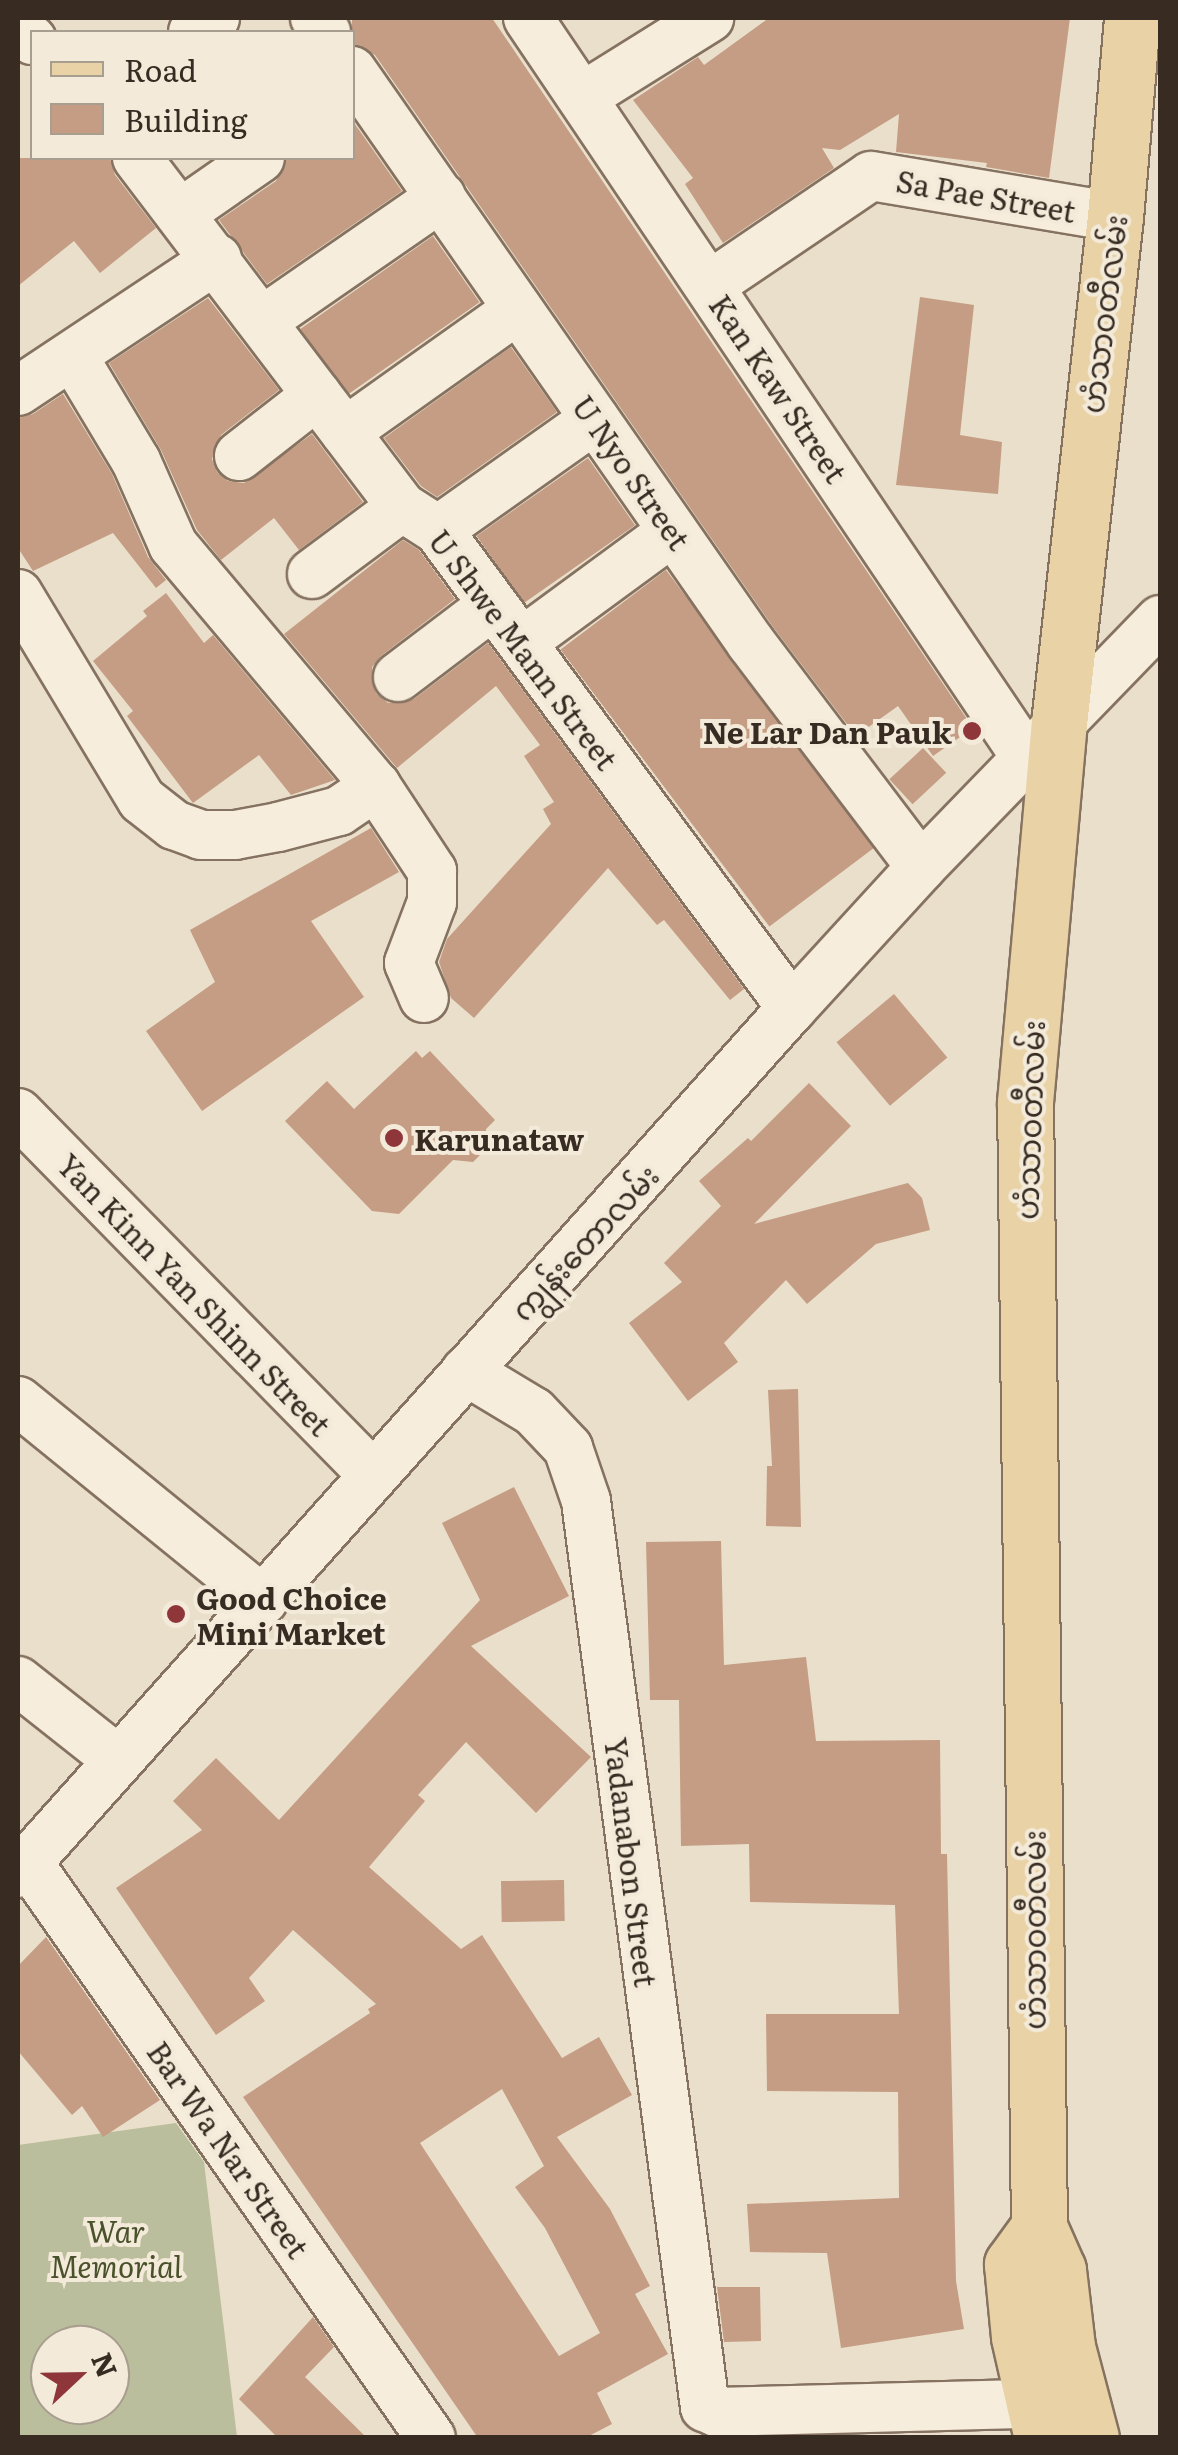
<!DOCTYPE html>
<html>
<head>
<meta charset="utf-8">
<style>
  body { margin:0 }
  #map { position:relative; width:1178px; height:2455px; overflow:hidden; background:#eadfca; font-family:Literata,"Noto Sans Myanmar",serif }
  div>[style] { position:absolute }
  .cemetery>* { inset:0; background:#bbbe9c }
  .building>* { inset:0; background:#c59c84; transform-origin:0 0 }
  .roads { filter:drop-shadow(2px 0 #857260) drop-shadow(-2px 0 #857260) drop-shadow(0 2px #857260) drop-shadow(0 -2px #857260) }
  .minor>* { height:48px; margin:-24px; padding:0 24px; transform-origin:24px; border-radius:24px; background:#f6eddc }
  .major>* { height:55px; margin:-27.5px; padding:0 27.5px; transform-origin:27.5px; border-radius:27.5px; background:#e9d2a6 }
  .dots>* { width:28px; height:28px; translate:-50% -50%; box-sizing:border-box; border:5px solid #f3ead9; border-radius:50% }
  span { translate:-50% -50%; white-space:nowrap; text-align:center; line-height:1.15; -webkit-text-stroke:8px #f3ead9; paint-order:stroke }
  .street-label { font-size:30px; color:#372b22 }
  .poi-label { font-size:30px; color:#372b22; font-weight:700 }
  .right { translate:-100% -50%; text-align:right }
  .left { translate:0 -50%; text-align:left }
  .park-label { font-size:30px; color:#49522b; font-style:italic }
  .frame { position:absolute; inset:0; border:20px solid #372b22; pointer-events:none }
  .legend { position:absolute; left:30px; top:30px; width:325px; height:130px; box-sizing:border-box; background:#f3ead9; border:2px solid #a89e90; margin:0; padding:12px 18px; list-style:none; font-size:30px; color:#372b22 }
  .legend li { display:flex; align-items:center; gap:20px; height:50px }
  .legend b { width:50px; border:2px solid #a89e90 }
  .north { position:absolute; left:30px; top:2325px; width:100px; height:100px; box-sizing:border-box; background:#f3ead9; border:2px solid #a89e90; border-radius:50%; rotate:68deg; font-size:28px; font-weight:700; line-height:40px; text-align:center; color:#372b22 }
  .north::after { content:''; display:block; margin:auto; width:35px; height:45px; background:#8e363a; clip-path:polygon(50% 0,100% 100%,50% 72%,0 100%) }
</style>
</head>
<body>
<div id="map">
  <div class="cemetery">
    <i style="clip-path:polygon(evenodd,176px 2123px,204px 2162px,237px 2437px,18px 2437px,18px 2145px,176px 2123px,50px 2345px,110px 2345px,110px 2405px,50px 2405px,50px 2345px)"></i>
  </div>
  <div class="building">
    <i style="clip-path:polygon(352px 18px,492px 18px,973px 728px,933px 756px,898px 706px,856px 736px,773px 627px,375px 55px,352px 44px)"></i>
    <i style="clip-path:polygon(769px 18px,1070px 18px,1049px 178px,986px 167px,987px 163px,896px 152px,899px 114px,840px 150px,822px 148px,834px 168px,723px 243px,685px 184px,693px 178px,633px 100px,698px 57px,704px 65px)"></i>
    <i style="clip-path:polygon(352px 120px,402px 191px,267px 284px,219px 220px,276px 181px,287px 158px,352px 158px)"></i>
    <i style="clip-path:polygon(18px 158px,110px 158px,115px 175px,156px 228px,100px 273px,74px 241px,18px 286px)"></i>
    <i style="left:433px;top:236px;width:81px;height:162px;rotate:55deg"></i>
    <i style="clip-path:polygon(920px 297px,974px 305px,960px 435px,1002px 442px,998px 494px,896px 485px)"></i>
    <i style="clip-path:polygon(208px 298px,279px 390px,221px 435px,212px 459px,217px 472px,228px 481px,244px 483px,312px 434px,363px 502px,299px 550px,274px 518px,221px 560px,197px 530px,161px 450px,109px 363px)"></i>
    <i style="clip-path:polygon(511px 347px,557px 412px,437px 497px,421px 486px,384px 438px)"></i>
    <i style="clip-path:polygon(63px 394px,112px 474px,148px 557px,166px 580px,156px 588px,113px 533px,33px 571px,18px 548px,18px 418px,33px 414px)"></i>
    <i style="left:588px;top:458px;width:82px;height:136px;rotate:55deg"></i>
    <i style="clip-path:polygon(403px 540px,419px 550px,455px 599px,381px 656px,372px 667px,376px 693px,388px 703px,414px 699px,488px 643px,744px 989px,730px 1000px,664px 920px,657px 925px,608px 868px,474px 1018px,451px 998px,439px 962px,447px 939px,551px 824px,543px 809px,554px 802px,524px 756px,540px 745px,496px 686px,397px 768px,284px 634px)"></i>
    <i style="left:666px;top:570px;width:347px;height:132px;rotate:53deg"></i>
    <i style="clip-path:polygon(166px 593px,204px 643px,213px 635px,335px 780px,291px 795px,259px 755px,193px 803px,127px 716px,133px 711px,93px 661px,147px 616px,143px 611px)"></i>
    <i style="left:923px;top:748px;width:34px;height:46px;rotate:47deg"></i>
    <i style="clip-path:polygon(371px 828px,399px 872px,311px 921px,364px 997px,202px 1111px,146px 1031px,215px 982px,190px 930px)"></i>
    <i style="left:894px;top:994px;width:83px;height:75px;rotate:50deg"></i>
    <i style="clip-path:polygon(416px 1051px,422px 1058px,430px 1051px,495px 1120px,486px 1129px,487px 1148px,473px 1162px,453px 1160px,399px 1214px,372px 1211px,285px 1121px,327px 1081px,354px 1109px)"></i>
    <i style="clip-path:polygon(809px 1083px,851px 1126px,754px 1224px,908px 1183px,922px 1198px,930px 1230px,876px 1244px,807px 1304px,786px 1280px,724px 1343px,738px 1362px,688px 1401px,629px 1323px,682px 1282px,664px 1263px,721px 1206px,699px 1181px,748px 1138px,751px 1141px)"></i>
    <i style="clip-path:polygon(798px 1389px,801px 1527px,766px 1526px,767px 1466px,772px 1466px,768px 1390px)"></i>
    <i style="clip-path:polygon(evenodd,514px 1487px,569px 1596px,471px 1646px,591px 1757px,536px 1813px,466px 1742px,418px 1795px,425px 1801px,369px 1867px,461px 1949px,482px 1935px,562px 2058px,599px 2037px,632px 2095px,557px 2137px,610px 2209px,650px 2286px,635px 2294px,668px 2354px,597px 2393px,612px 2424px,585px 2438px,478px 2438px,243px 2097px,370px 2013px,368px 2009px,376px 2004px,293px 1930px,249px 1978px,265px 2001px,216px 2035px,116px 1888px,202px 1830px,173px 1801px,216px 1758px,279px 1820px,480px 1600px,442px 1523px,514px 1487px,502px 2089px,544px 2166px,515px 2187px,545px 2228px,600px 2333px,559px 2356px,420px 2143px,502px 2089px)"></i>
    <i style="clip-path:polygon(721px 1541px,724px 1665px,806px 1657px,816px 1741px,940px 1740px,941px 1854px,947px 1854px,956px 2281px,964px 2329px,841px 2348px,827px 2253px,750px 2252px,747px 2204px,899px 2198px,898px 2092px,767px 2091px,766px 2014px,899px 2014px,895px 1905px,750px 1902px,749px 1844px,681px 1846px,679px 1700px,650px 1700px,646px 1542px)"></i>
    <i style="left:564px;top:1880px;width:41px;height:63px;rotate:89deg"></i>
    <i style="clip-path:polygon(46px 1937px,160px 2100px,103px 2137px,82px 2106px,72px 2115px,18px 2051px,18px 1966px)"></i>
    <i style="clip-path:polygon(717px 2287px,760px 2287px,761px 2341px,724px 2342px)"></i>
    <i style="clip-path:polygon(313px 2317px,334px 2347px,305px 2377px,367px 2438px,278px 2438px,239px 2399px)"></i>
  </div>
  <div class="roads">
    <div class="minor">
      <i style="left:315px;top:18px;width:18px;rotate:52deg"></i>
      <i style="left:528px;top:18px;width:895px;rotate:56.03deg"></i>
      <i style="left:18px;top:27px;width:19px;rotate:43deg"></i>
      <i style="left:193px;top:32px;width:26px;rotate:-32deg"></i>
      <i style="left:352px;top:71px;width:697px;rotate:55.1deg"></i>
      <i style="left:751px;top:643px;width:281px;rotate:52.8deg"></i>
      <i style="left:582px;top:97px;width:150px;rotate:-31.9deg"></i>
      <i style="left:137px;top:158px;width:438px;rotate:52.8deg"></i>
      <i style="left:402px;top:507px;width:43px;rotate:32.6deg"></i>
      <i style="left:438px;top:530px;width:595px;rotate:53.48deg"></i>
      <i style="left:181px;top:213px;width:96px;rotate:-34.8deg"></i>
      <i style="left:710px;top:285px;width:194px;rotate:-34.1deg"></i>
      <i style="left:871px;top:176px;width:247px;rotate:9.5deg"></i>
      <i style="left:262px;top:321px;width:218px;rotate:-34.7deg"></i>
      <i style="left:74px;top:358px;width:120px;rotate:59deg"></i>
      <i style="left:136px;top:461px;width:92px;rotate:66.2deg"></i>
      <i style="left:173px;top:545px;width:315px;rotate:49.9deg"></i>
      <i style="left:376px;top:786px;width:102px;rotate:56.6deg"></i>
      <i style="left:432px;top:871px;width:31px;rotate:90deg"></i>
      <i style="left:432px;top:902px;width:65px;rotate:110.7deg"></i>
      <i style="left:409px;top:963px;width:38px;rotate:67deg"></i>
      <i style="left:18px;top:391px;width:239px;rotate:-33.6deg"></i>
      <i style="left:345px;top:432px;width:212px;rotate:-35.4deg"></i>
      <i style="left:239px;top:456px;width:99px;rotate:-38deg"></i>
      <i style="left:438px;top:530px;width:192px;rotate:-35.3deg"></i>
      <i style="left:312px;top:574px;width:112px;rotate:-36.7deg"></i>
      <i style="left:18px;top:594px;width:240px;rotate:59deg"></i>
      <i style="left:142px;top:800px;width:41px;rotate:38deg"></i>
      <i style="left:174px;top:825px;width:29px;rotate:20deg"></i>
      <i style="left:201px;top:835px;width:34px"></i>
      <i style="left:235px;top:835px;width:44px;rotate:-10.5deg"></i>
      <i style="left:278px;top:827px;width:63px;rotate:-14.7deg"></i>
      <i style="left:339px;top:811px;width:45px;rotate:-34deg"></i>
      <i style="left:522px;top:642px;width:187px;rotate:-36.3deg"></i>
      <i style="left:398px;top:677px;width:119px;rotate:-37.2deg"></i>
      <i style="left:18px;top:1113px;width:506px;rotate:45.56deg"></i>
      <i style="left:466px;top:1371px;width:79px;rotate:31.1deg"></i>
      <i style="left:534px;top:1412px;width:50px;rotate:46.6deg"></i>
      <i style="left:568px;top:1448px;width:56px;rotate:71.2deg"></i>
      <i style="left:586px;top:1501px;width:914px;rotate:82.52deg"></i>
      <i style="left:705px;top:2407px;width:12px;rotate:24deg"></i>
      <i style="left:716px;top:2412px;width:315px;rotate:-1.5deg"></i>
      <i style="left:18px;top:1401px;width:316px;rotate:39.1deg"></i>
      <i style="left:18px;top:1681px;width:127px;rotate:38.3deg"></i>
      <i style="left:27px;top:1861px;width:704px;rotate:55deg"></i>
      <i style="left:18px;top:1873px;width:1161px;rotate:-48.18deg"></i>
      <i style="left:792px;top:1008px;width:191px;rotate:-47.5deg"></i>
      <i style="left:921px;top:867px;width:344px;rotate:-45.9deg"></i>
    </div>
    <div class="major">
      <i style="left:1039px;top:2227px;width:46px;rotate:126.1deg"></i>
      <i style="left:1012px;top:2264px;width:73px;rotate:84.5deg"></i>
      <i style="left:1019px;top:2337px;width:104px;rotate:77.2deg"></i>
      <i style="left:1091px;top:2438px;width:94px;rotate:-104.8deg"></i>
      <i style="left:1067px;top:2347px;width:78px;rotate:-96.7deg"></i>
      <i style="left:1058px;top:2270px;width:47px;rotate:-113.8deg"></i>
      <i style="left:1039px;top:2227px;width:1125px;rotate:-90.71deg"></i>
      <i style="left:1025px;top:1102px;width:380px;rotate:-84.9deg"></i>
      <i style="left:1059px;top:724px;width:510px;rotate:-83.7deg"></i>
      <i style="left:1115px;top:217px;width:200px;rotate:-85.1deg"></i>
    </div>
  </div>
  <div class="dots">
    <i style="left:972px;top:731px;background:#8e363a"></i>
    <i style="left:394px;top:1138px;background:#8e363a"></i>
    <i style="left:176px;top:1614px;background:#8e363a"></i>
  </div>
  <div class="street-label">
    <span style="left:986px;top:195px;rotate:10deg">Sa Pae Street</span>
    <span style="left:1103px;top:314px;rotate:-83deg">ဟံသာဝတီလမ်း</span>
    <span style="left:779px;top:388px;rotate:56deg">Kan Kaw Street</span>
    <span style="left:632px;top:472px;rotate:55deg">U Nyo Street</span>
    <span style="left:524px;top:649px;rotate:53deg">U Shwe Mann Street</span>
    <span style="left:1029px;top:1120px;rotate:-88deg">ဟံသာဝတီလမ်း</span>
    <span style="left:584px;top:1242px;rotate:-47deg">ကျွန်းတောလမ်း</span>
    <span style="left:195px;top:1294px;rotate:46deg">Yan Kinn Yan Shinn Street</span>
    <span style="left:632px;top:1862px;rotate:83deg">Yadanabon Street</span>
    <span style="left:1033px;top:1930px;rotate:-90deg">ဟံသာဝတီလမ်း</span>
    <span style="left:229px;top:2149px;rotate:55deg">Bar Wa Nar Street</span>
  </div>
  <div class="poi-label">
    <span class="right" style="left:952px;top:731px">Ne Lar Dan Pauk</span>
    <span class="left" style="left:414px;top:1138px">Karunataw</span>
    <span class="left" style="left:196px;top:1614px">Good Choice<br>Mini Market</span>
  </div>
  <div class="park-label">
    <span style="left:116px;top:2247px">War<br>Memorial</span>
  </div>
  <div class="frame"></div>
  <ul class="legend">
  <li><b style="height:12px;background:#e9d2a6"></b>Road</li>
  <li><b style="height:28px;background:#c59c84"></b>Building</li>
  </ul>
  <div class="north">N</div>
</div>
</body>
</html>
